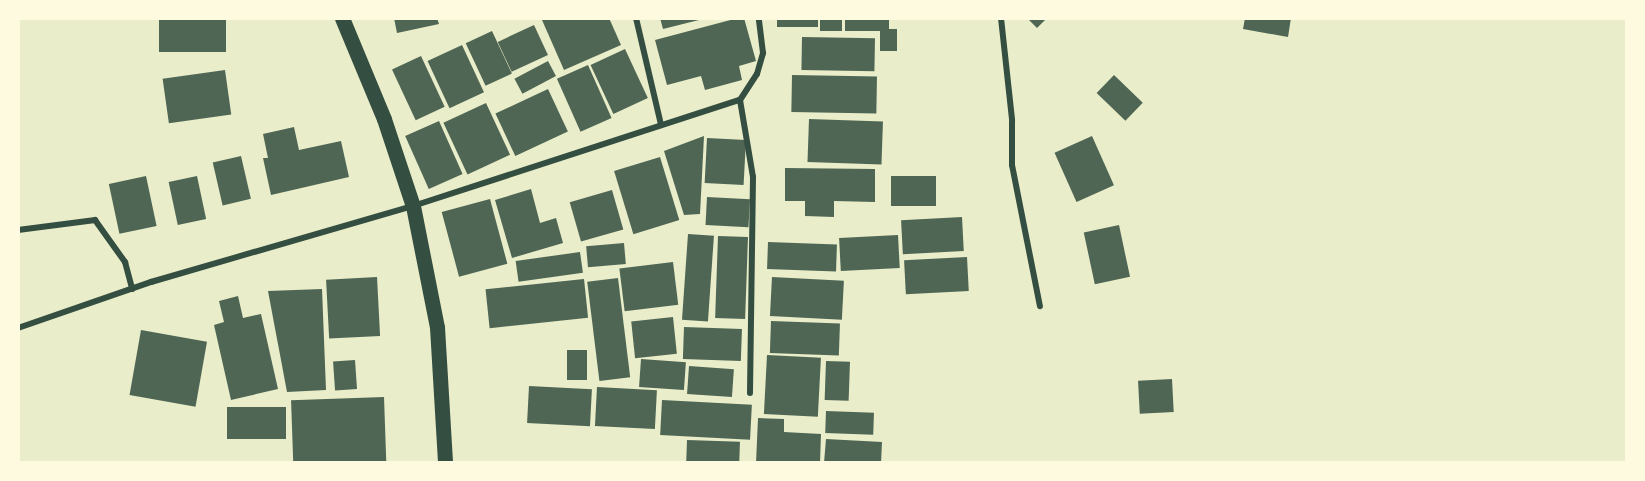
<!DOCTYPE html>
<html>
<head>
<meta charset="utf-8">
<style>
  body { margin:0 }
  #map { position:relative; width:1645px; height:481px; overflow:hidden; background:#e9edc9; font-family:Overpass,sans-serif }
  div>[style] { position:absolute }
  .building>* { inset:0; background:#4f6655; transform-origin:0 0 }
  .minor>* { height:6px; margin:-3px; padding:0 3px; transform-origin:3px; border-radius:3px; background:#344e41 }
  .primary>* { height:15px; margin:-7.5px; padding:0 7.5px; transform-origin:7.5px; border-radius:7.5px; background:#344e41 }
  span { translate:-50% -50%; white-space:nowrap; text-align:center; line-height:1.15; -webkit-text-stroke:6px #fefae0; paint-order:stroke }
  .frame { position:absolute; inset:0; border:20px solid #fefae0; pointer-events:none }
</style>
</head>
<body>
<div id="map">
  <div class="building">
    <i style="left:159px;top:18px;width:67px;height:34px"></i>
    <i style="clip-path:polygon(394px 18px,437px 18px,439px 24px,397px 33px)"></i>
    <i style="clip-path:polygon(560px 18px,609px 18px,621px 45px,564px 70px,542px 20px)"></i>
    <i style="clip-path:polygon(660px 18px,703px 18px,703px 19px,663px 29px)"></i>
    <i style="clip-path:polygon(738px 18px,744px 18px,756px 61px,739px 66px,742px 80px,705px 90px,701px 76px,667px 85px,655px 40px)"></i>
    <i style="left:777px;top:18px;width:41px;height:9px"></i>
    <i style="left:820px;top:18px;width:22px;height:13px"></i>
    <i style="clip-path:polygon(845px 18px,889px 18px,889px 29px,897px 29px,897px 51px,880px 51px,880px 31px,845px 31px)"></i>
    <i style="clip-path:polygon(1027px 18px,1047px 18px,1037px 28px)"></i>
    <i style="clip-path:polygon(1245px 18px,1291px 18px,1288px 37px,1243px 29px)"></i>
    <i style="left:534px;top:25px;width:33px;height:40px;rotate:65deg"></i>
    <i style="left:492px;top:31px;width:47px;height:29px;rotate:65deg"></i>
    <i style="left:802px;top:37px;width:73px;height:33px;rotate:1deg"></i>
    <i style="left:462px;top:45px;width:52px;height:38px;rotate:65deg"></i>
    <i style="left:625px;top:49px;width:54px;height:38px;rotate:65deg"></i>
    <i style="left:421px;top:56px;width:56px;height:32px;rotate:65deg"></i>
    <i style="left:548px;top:61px;width:17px;height:38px;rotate:62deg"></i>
    <i style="left:588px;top:65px;width:58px;height:34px;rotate:66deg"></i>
    <i style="left:225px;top:70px;width:45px;height:63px;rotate:82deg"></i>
    <i style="left:792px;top:75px;width:85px;height:37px;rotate:1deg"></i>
    <i style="left:1114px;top:75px;width:40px;height:25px;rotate:44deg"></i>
    <i style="left:548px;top:89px;width:47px;height:58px;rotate:65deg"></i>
    <i style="left:486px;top:103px;width:57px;height:47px;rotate:65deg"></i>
    <i style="left:809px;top:119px;width:74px;height:43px;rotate:2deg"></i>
    <i style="left:439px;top:121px;width:58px;height:37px;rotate:66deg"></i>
    <i style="clip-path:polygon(294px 127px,299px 150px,341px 141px,349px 177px,271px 195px,263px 158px,268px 158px,263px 134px)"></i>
    <i style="clip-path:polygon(704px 136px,700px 214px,684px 215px,664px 151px)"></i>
    <i style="left:1092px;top:136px;width:54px;height:41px;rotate:66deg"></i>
    <i style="left:707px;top:138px;width:39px;height:45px;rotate:3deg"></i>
    <i style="left:241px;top:156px;width:44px;height:29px;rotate:77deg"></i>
    <i style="left:660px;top:157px;width:66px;height:48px;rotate:73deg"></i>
    <i style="clip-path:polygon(785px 168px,875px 169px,875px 202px,834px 201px,834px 217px,805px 216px,805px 201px,785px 201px)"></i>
    <i style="left:146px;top:176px;width:51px;height:38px;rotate:78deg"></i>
    <i style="left:197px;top:176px;width:44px;height:29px;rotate:78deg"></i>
    <i style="left:891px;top:176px;width:45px;height:30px"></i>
    <i style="clip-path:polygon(531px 189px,540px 223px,556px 218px,563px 243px,512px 258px,495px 200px)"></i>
    <i style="left:612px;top:190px;width:41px;height:44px;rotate:74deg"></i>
    <i style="left:707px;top:197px;width:43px;height:28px;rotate:3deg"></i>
    <i style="left:490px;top:199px;width:67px;height:50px;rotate:75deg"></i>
    <i style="left:962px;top:217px;width:34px;height:61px;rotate:87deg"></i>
    <i style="left:1119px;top:225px;width:53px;height:36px;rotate:78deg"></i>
    <i style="left:688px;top:234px;width:26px;height:86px;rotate:4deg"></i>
    <i style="left:898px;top:235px;width:33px;height:59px;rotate:87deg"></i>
    <i style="left:718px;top:236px;width:30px;height:82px;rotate:2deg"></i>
    <i style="left:768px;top:242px;width:69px;height:27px;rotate:2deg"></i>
    <i style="left:624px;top:243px;width:21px;height:38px;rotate:85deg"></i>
    <i style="left:580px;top:252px;width:21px;height:65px;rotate:82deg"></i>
    <i style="left:967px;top:257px;width:34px;height:63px;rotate:87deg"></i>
    <i style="left:673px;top:262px;width:43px;height:54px;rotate:83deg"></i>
    <i style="left:377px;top:277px;width:59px;height:51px;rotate:87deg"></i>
    <i style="left:772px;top:277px;width:72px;height:39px;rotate:3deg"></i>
    <i style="left:618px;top:278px;width:100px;height:31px;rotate:83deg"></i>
    <i style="left:584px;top:279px;width:39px;height:99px;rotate:84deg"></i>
    <i style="clip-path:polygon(322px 289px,326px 390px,287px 392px,268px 291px)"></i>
    <i style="clip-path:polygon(238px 296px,243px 318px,261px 314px,278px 389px,231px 400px,214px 325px,224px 322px,219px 301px)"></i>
    <i style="left:673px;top:317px;width:37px;height:42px;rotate:84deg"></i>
    <i style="left:771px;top:321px;width:69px;height:32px;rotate:2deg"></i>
    <i style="left:684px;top:327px;width:58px;height:32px;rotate:2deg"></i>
    <i style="left:141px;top:330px;width:67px;height:66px;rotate:10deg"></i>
    <i style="left:567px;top:350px;width:20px;height:30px"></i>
    <i style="left:767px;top:355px;width:54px;height:59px;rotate:3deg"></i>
    <i style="left:641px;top:359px;width:45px;height:28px;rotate:4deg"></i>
    <i style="left:355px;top:360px;width:29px;height:22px;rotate:86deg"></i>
    <i style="left:826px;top:361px;width:24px;height:39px;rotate:2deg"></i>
    <i style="left:689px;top:366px;width:45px;height:28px;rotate:4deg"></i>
    <i style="left:1172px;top:379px;width:33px;height:34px;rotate:87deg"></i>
    <i style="left:529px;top:386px;width:63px;height:37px;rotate:3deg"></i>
    <i style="left:597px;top:387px;width:60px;height:39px;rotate:3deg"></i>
    <i style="left:384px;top:397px;width:66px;height:93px;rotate:88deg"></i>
    <i style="left:662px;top:400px;width:90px;height:35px;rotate:3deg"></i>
    <i style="left:227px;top:407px;width:59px;height:32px"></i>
    <i style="left:826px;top:411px;width:48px;height:22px;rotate:2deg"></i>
    <i style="clip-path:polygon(758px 418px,784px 419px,784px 432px,821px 434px,820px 463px,756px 463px)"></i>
    <i style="clip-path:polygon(826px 439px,882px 442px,881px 463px,824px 463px)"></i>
    <i style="left:687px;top:440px;width:53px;height:23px;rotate:2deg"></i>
  </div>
  <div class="minor">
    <i style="left:636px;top:18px;width:110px;rotate:76.8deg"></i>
    <i style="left:1001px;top:18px;width:103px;rotate:83.8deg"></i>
    <i style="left:1012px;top:120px;width:45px;rotate:90deg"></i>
    <i style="left:1012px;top:165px;width:144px;rotate:78.8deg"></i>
    <i style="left:740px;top:100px;width:78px;rotate:80.4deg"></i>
    <i style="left:753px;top:177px;width:216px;rotate:90.8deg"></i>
    <i style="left:18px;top:230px;width:78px;rotate:-7.4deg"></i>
    <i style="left:95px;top:220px;width:52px;rotate:54.5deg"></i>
    <i style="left:125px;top:262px;width:28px;rotate:75deg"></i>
    <i style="left:18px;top:328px;width:141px;rotate:-19.1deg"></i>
    <i style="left:151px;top:282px;width:273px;rotate:-16.2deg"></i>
    <i style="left:413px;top:206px;width:344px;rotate:-18deg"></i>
    <i style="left:740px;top:100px;width:31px;rotate:-57deg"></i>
    <i style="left:757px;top:74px;width:22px;rotate:-74deg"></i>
    <i style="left:763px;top:53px;width:35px;rotate:-97deg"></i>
  </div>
  <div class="primary">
    <i style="left:342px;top:18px;width:109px;rotate:67.4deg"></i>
    <i style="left:384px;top:119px;width:92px;rotate:71.6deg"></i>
    <i style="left:413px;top:206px;width:123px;rotate:78.8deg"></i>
    <i style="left:437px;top:327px;width:136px;rotate:86.6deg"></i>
  </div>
  <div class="frame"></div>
</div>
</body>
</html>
